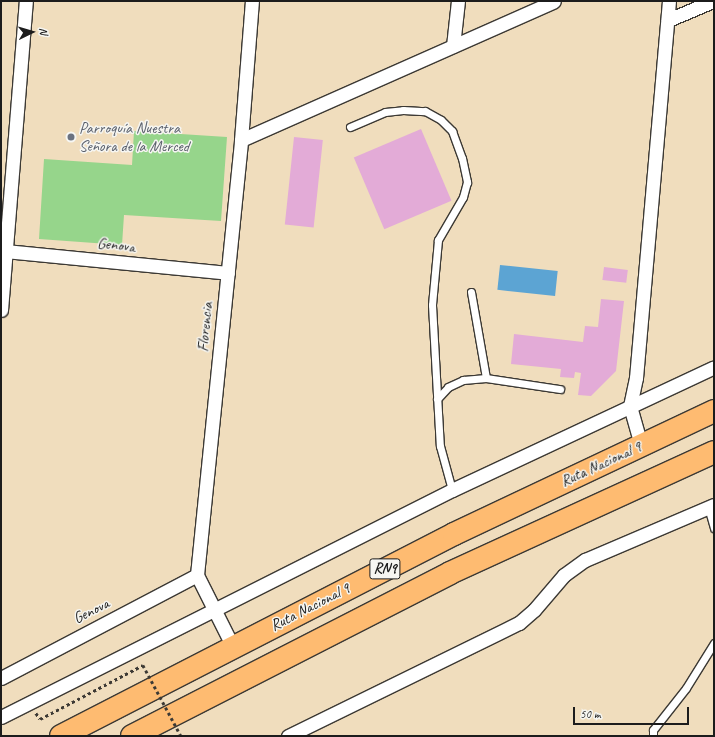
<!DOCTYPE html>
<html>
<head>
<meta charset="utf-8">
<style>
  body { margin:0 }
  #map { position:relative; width:715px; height:737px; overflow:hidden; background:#f0ddbd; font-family:Caveat,sans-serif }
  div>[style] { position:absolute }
  .green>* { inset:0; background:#96d58b }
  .water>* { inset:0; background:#5ca4d3; transform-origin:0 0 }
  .building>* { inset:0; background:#e3abd7; transform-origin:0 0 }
  .path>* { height:2.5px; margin-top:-1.25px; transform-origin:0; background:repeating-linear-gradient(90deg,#3c3934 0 3px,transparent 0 6px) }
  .roads { filter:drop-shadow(1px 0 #3c3934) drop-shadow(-1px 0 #3c3934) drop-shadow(0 1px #3c3934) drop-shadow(0 -1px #3c3934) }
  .service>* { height:7px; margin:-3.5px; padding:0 3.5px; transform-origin:3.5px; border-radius:3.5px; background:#fff }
  .minor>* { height:13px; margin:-6.5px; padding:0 6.5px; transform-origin:6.5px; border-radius:6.5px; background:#fff }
  .motorway>* { height:22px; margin:-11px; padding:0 11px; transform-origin:11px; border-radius:11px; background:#febb71 }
  .path-bridge>* { height:2.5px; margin-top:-1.25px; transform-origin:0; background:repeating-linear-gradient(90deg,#3c3934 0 3px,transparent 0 6px) }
  .dots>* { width:11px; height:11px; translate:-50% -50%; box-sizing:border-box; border:2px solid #f6f6f2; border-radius:50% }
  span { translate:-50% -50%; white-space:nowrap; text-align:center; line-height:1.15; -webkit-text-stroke:3px #f6f6f2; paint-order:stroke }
  .shield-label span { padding:1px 3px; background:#f6f6f2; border:1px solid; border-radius:3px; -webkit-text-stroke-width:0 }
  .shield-label { font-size:15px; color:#1c1c1c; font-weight:700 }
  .worship-label { font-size:16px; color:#5b616d }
  .left { translate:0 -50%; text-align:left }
  .street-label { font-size:16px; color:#1c1c1c }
  .frame { position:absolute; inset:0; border:2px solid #1c1c1c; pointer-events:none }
  .north { position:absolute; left:12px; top:12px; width:40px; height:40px; -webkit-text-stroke:3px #f6f6f2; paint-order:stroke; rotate:85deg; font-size:11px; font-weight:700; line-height:16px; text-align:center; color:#1c1c1c }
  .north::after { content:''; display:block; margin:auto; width:14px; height:18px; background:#1c1c1c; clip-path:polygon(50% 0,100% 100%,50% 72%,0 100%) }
  .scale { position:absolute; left:573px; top:707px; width:116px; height:18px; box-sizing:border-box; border:2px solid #1c1c1c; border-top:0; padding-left:5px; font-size:12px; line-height:14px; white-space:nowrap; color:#1c1c1c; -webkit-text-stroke:3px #f6f6f2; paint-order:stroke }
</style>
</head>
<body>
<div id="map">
  <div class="green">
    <i style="clip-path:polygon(134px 131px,227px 137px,221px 221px,124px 215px,122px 245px,39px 239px,44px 159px,132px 165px)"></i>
  </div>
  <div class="water">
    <i style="left:500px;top:265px;width:58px;height:25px;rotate:6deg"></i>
  </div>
  <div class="building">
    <i style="left:421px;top:129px;width:78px;height:73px;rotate:67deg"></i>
    <i style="left:294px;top:137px;width:29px;height:88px;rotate:6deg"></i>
    <i style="left:604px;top:267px;width:24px;height:13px;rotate:7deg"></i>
    <i style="clip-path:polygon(601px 299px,624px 301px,616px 371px,591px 396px,578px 395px,581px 373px,575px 372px,574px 378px,560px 377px,561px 369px,511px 364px,514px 334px,583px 342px,585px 326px,598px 327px)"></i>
  </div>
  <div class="path">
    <i style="left:36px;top:713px;width:7px;rotate:56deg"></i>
    <i style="left:40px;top:719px;width:116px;rotate:-27.7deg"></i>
  </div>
  <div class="roads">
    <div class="service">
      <i style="left:350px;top:127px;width:38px;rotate:-23deg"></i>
      <i style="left:385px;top:112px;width:18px;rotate:-6deg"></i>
      <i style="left:403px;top:110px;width:22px;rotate:3deg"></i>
      <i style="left:425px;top:111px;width:18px;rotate:29deg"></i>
      <i style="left:441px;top:120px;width:16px;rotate:45deg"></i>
      <i style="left:452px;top:131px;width:29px;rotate:70deg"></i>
      <i style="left:462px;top:158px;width:25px;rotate:78deg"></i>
      <i style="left:467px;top:182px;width:16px;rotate:105deg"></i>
      <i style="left:463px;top:197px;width:50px;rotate:120.2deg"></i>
      <i style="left:438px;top:240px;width:65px;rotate:95.3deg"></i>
      <i style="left:432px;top:305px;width:141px;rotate:86.8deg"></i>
      <i style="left:440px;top:446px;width:46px;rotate:74.7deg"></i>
      <i style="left:471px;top:292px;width:87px;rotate:80.1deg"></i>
      <i style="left:437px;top:399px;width:16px;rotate:-47deg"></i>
      <i style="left:448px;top:387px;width:17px;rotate:-25deg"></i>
      <i style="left:463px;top:380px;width:23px;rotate:-5deg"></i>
      <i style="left:486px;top:378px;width:75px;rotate:8.5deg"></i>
      <i style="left:708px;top:507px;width:22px;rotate:74deg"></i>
      <i style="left:653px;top:736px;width:6px;rotate:-90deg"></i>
      <i style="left:653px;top:730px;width:53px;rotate:-51.8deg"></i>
      <i style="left:686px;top:688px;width:53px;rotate:-58.1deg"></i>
    </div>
    <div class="minor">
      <i style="left:668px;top:20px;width:49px;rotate:-22.9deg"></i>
      <i style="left:453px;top:46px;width:45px;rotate:-83.7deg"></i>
      <i style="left:241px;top:140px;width:342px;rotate:-23.9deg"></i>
      <i style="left:1px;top:252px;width:4px;rotate:-14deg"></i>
      <i style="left:5px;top:251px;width:224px;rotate:5.6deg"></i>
      <i style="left:1px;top:310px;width:310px;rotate:-85.4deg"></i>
      <i style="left:641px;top:445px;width:41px;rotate:-105.8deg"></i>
      <i style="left:630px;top:406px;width:29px;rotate:-78deg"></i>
      <i style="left:636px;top:378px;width:378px;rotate:-85deg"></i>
      <i style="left:233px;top:647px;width:80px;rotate:-116.6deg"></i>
      <i style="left:197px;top:575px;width:437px;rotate:-84.2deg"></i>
      <i style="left:241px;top:140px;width:139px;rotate:-85.5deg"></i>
      <i style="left:1px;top:678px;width:221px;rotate:-27.7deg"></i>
      <i style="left:1px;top:717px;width:505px;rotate:-26.72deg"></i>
      <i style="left:452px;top:490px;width:289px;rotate:-25.1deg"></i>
      <i style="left:288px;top:736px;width:257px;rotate:-26.1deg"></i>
      <i style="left:519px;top:623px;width:20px;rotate:-41deg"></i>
      <i style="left:534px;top:610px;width:46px;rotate:-49.4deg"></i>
      <i style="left:564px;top:575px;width:26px;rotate:-36deg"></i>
      <i style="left:585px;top:560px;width:140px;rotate:-23.1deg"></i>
    </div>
    <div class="motorway">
      <i style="left:61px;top:736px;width:442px;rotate:-27.2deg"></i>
      <i style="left:454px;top:534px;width:288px;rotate:-25.3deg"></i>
      <i style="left:132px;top:736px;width:357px;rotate:-27.1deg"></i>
      <i style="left:450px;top:573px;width:290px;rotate:-24.6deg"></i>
    </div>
  </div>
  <div class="path-bridge">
    <i style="left:143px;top:665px;width:81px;rotate:61.8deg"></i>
  </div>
  <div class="dots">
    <i style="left:71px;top:137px;background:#6b7280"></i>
  </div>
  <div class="shield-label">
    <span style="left:385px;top:569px">RN9</span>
  </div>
  <div class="worship-label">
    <span class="left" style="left:79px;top:137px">Parroquía Nuestra<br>Señora de la Merced</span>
  </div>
  <div class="street-label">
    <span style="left:116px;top:245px;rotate:6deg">Genova</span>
    <span style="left:205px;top:327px;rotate:-84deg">Florencia</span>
    <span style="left:601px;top:464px;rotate:-25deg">Ruta Nacional 9</span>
    <span style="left:310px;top:607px;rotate:-27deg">Ruta Nacional 9</span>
    <span style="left:91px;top:611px;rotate:-27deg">Genova</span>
  </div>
  <div class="frame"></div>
  <div class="north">N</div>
  <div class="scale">50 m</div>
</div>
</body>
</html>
